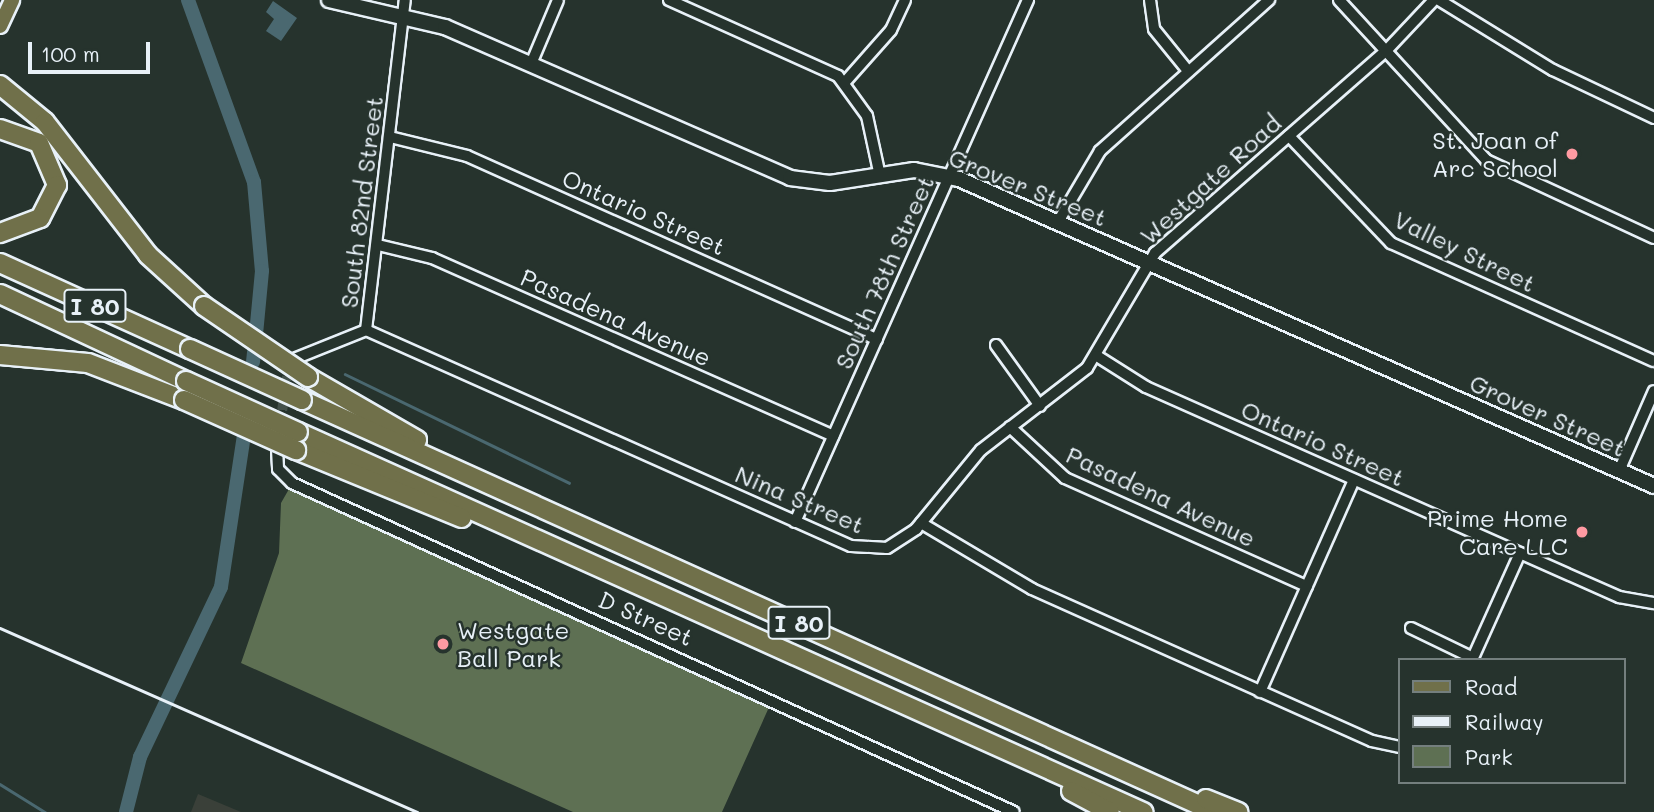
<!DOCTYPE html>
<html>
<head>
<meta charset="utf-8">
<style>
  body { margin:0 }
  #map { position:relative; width:1654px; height:812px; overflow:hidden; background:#26332d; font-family:Mali,sans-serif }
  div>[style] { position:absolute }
  .built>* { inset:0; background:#3a4039 }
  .green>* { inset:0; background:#5e7053 }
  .water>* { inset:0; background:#4a6870 }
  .stream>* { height:2.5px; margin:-1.25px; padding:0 1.25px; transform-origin:1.25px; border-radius:1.25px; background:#4a6870 }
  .river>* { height:14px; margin:-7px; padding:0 7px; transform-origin:7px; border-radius:7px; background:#4a6870 }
  .street-tunnel>* { height:10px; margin-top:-5px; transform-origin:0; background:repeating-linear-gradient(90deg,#43504b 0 10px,transparent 0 15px) }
  .roads { filter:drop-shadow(2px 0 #e8f1f8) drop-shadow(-2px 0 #e8f1f8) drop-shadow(0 2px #e8f1f8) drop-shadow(0 -2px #e8f1f8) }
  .street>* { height:10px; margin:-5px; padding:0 5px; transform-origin:5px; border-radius:5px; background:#26332d }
  .secondary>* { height:14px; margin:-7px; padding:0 7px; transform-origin:7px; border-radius:7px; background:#26332d }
  .primary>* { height:14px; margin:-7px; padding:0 7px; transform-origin:7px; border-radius:7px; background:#70704a }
  .highway>* { height:18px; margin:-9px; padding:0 9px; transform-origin:9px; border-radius:9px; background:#70704a }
  .rail>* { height:2.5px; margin:-1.25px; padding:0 1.25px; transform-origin:1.25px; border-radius:1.25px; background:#e8f1f8 }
  .bridges { filter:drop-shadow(2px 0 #e8f1f8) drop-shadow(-2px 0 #e8f1f8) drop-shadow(0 2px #e8f1f8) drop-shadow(0 -2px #e8f1f8) }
  .highway-bridge>* { height:18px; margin:-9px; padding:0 9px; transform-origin:9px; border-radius:9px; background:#70704a }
  .dots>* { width:19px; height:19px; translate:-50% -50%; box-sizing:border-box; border:4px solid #26332d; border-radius:50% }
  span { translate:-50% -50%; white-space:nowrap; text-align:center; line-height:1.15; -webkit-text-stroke:5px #26332d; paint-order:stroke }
  .shield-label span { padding:2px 5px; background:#26332d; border:2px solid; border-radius:5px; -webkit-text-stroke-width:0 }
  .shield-label { font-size:23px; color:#e8f1f8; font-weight:700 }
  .poi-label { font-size:24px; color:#e8f1f8 }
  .right { translate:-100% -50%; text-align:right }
  .left { translate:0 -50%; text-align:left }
  .street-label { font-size:24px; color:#e8f1f8 }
  .legend { position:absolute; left:1398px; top:658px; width:228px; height:126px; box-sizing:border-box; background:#26332d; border:2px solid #747f7e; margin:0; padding:9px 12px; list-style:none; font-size:21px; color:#e8f1f8 }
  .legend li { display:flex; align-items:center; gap:14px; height:35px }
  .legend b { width:35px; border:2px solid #747f7e }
  .scale { position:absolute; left:28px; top:42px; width:122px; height:32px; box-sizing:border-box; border:4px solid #e8f1f8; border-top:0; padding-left:9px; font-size:21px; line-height:24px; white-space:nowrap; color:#e8f1f8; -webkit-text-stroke:5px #26332d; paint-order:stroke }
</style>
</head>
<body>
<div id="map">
  <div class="built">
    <i style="clip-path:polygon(198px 794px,241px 812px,191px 812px)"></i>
  </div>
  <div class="green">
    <i style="clip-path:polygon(289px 489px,770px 705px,722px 812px,573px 812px,241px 663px,279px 553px,281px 503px)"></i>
  </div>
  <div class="water">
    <i style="clip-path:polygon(273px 1px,297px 18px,281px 41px,266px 31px,274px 19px,266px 12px)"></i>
  </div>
  <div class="stream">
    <i style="left:345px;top:374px;width:249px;rotate:25.9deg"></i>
    <i style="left:0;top:784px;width:53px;rotate:31.9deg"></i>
  </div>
  <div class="river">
    <i style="left:188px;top:0;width:194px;rotate:70.1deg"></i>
    <i style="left:254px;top:182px;width:89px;rotate:84.9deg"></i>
    <i style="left:262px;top:271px;width:64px;rotate:95.4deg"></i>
    <i style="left:253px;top:362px;width:10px;rotate:-84deg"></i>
    <i style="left:126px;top:812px;width:57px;rotate:-75.7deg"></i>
    <i style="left:140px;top:757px;width:188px;rotate:-64.5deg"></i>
    <i style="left:221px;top:587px;width:154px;rotate:-81.4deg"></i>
  </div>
  <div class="street-tunnel">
    <i style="left:280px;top:425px;width:49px;rotate:-81.7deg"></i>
  </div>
  <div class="roads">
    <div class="street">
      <i style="left:669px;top:0;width:185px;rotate:24.2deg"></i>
      <i style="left:838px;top:76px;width:49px;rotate:54.1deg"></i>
      <i style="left:867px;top:116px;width:61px;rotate:77.8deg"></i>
      <i style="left:1150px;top:0;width:29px;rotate:82deg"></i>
      <i style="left:1154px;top:29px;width:54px;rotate:51deg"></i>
      <i style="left:1339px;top:0;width:217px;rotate:47.4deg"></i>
      <i style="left:1486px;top:160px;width:185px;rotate:24.9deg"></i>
      <i style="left:1439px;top:0;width:134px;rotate:31.6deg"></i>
      <i style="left:1553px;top:70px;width:112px;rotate:25.4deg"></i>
      <i style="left:531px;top:64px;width:69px;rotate:-67.1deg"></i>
      <i style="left:845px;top:82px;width:69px;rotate:-48.5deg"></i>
      <i style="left:891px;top:30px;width:33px;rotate:-65deg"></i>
      <i style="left:1289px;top:136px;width:148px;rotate:46.4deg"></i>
      <i style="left:1391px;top:243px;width:288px;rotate:24.2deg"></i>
      <i style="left:390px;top:137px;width:79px;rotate:13.9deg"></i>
      <i style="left:467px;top:156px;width:449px;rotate:24.1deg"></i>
      <i style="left:1058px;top:222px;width:82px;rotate:-59.4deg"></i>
      <i style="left:1100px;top:151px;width:227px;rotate:-41.8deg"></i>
      <i style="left:378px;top:245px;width:56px;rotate:13.5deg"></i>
      <i style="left:432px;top:258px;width:439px;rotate:23.9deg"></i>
      <i style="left:366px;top:330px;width:531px;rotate:24.01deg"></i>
      <i style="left:851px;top:546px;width:36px;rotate:3deg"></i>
      <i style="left:887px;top:548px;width:35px;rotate:-33deg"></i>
      <i style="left:916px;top:529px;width:102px;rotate:-50.6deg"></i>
      <i style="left:981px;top:450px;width:134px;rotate:-37.7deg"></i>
      <i style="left:1087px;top:368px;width:134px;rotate:-59.4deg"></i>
      <i style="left:1155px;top:253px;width:305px;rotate:-41.2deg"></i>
      <i style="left:1385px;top:52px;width:71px;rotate:-46.7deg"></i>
      <i style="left:366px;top:330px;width:332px;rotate:-83.3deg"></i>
      <i style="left:996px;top:345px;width:75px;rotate:54.2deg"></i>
      <i style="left:1097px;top:356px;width:58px;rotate:32.3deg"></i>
      <i style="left:1146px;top:387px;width:518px;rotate:23.94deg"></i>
      <i style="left:1619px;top:597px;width:36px;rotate:10deg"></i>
      <i style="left:294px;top:359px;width:78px;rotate:-21.9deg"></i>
      <i style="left:1010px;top:427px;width:75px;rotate:42.8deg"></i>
      <i style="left:1065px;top:478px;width:265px;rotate:24.1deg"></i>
      <i style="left:277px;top:449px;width:20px;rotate:87deg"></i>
      <i style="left:278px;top:469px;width:20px;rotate:45deg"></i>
      <i style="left:292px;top:483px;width:793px;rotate:24.5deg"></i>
      <i style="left:1619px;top:471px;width:87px;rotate:-66.4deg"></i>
      <i style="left:795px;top:522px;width:572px;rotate:-65.95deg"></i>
      <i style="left:921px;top:523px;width:129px;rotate:30.7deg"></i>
      <i style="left:1032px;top:589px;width:372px;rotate:24.1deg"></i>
      <i style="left:1372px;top:741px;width:29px;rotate:12deg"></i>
      <i style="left:1411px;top:628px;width:69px;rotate:25.8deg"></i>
      <i style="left:1472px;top:660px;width:117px;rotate:-65.8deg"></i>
      <i style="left:1260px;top:692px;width:232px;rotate:-66.1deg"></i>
    </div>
    <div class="secondary">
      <i style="left:329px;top:0;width:119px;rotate:13.1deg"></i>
      <i style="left:445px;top:27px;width:377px;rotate:23.6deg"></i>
      <i style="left:790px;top:178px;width:40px;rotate:7.1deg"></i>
      <i style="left:830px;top:183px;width:85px;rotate:-8.8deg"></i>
      <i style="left:914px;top:170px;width:46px;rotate:11.3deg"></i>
      <i style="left:959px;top:179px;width:760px;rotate:23.83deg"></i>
    </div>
    <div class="primary">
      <i style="left:0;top:26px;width:29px;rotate:-65deg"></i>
    </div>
    <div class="highway">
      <i style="left:0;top:85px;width:58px;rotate:39.4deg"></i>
      <i style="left:45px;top:122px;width:168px;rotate:52.2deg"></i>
      <i style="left:148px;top:255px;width:76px;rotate:42.3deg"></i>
      <i style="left:0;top:129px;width:41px;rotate:19.7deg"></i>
      <i style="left:39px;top:143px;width:46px;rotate:66.8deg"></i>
      <i style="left:57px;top:185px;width:37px;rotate:117deg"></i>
      <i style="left:40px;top:218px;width:43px;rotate:159.4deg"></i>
      <i style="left:0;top:263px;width:209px;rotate:24.4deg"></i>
      <i style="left:0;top:294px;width:205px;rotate:25.1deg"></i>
      <i style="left:0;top:355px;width:88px;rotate:5.2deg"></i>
      <i style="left:88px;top:363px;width:103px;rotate:21.1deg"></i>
      <i style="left:308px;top:377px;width:126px;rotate:30deg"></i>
      <i style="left:302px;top:400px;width:1002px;rotate:24.29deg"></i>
      <i style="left:298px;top:432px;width:927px;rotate:24.21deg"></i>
      <i style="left:296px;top:450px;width:179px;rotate:22.3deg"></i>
      <i style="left:1071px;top:791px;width:44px;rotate:28.3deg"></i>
      <i style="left:1206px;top:799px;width:35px;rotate:22deg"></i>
    </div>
  </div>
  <div class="rail">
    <i style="left:0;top:628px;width:456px;rotate:23.8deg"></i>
  </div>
  <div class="bridges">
    <div class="highway-bridge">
      <i style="left:204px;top:306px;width:126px;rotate:34.3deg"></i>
      <i style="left:190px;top:349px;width:123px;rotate:24.5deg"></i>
      <i style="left:186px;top:381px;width:123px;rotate:24.5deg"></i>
      <i style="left:184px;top:400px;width:123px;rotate:24.1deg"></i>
    </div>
  </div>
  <div class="dots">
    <i style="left:1572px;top:154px;background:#ff9aa2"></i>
    <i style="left:1582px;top:532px;background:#ff9aa2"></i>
    <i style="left:443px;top:644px;background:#ff9aa2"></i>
  </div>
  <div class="shield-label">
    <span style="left:95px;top:306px">I 80</span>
    <span style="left:799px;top:623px">I 80</span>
  </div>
  <div class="poi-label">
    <span class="right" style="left:1558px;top:154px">St. Joan of<br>Arc School</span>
    <span class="right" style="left:1568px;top:532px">Prime Home<br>Care LLC</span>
    <span class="left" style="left:457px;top:644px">Westgate<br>Ball Park</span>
  </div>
  <div class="street-label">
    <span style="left:1210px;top:179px;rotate:-42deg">Westgate Road</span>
    <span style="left:1028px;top:187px;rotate:22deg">Grover Street</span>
    <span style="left:361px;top:202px;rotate:-83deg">South 82nd Street</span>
    <span style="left:644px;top:212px;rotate:24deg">Ontario Street</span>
    <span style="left:1465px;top:251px;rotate:26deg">Valley Street</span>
    <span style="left:884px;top:272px;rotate:-66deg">South 78th Street</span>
    <span style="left:616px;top:317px;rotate:24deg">Pasadena Avenue</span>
    <span style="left:1548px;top:415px;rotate:24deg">Grover Street</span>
    <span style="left:1323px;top:443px;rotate:24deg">Ontario Street</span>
    <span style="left:1161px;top:496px;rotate:25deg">Pasadena Avenue</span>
    <span style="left:800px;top:499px;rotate:23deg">Nina Street</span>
    <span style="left:646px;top:618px;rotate:24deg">D Street</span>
  </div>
  <ul class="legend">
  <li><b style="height:9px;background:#70704a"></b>Road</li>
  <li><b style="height:9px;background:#e8f1f8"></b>Railway</li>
  <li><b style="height:19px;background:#5e7053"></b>Park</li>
  </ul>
  <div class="scale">100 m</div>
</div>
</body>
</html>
